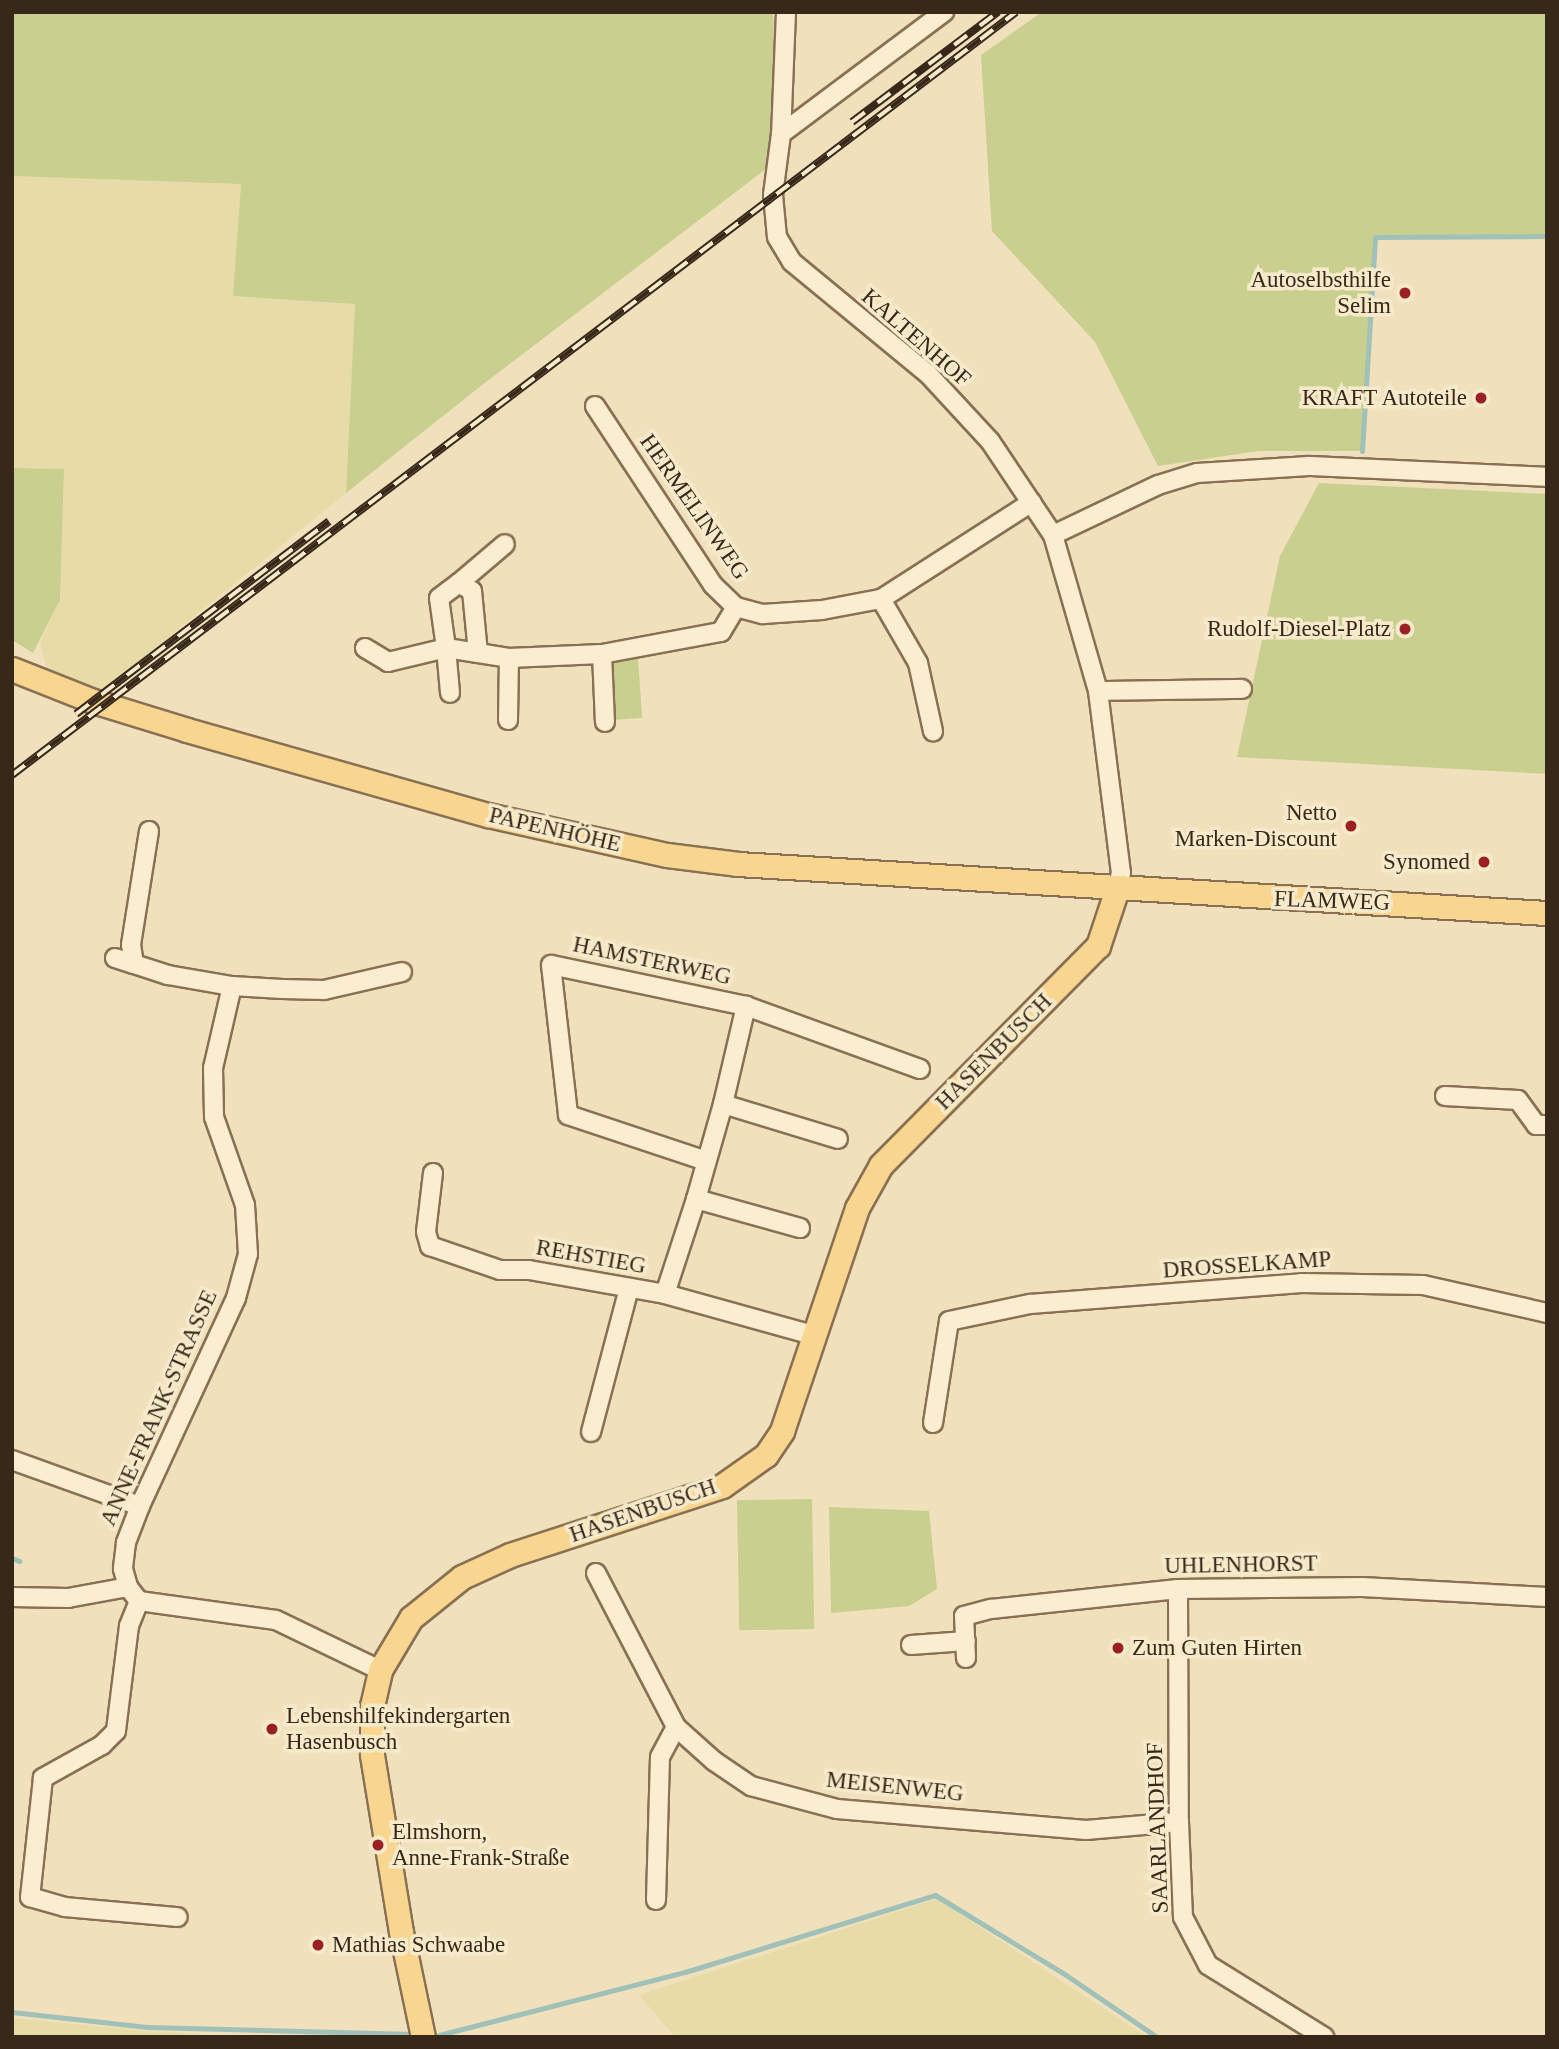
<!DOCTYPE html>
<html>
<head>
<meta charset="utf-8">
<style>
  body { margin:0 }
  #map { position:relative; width:1559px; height:2049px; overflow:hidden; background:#f0e0bb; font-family:Georgia,serif }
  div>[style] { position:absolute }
  .farmland>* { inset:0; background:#e7dca8 }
  .green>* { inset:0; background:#c8cf8f; transform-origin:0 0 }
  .stream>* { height:5px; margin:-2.5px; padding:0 2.5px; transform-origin:2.5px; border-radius:2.5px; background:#a0c1b7 }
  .roads { filter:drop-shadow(2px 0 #897054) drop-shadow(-2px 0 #897054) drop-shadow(0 2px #897054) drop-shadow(0 -2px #897054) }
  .minor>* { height:18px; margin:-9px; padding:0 9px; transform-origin:9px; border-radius:9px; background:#fbedcf }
  .major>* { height:23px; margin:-11.5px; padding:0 11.5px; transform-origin:11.5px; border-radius:11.5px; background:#f8d68f }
  .rail>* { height:8px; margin-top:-4px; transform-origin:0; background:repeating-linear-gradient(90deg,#f7eacb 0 16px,#37281a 0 32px); box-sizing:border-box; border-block:2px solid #37281a }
  .dots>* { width:19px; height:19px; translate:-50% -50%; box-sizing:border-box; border:4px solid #f7eacb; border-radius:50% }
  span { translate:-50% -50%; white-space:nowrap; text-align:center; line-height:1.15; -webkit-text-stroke:7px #f7eacb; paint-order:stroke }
  .poi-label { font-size:23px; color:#37281a }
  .right { translate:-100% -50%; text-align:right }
  .left { translate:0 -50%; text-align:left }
  .street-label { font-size:23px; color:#37281a }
  .frame { position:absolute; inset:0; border:14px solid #37281a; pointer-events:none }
</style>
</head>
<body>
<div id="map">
  <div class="farmland">
    <i style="clip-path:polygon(12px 176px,241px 184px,234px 296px,355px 304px,346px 493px,100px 693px,48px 674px,40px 643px,60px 600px,64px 470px,12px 468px)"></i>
    <i style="clip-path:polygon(937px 1899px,1147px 2037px,675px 2037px,639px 1995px)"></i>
    <i style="clip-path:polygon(12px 2018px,146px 2031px,252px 2037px,12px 2037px)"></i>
  </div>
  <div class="green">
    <i style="clip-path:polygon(12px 12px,773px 12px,777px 100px,770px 166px,482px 385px,346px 493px,355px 304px,233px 296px,241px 184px,12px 176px)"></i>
    <i style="clip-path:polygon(1042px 12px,1547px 12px,1547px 236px,1375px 237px,1362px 451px,1258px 451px,1158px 466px,1095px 342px,992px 231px,981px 55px)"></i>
    <i style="clip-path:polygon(12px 468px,64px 469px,60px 600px,33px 653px,12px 640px)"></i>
    <i style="clip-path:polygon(1319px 483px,1547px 494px,1547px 774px,1237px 757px,1280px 556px)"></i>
    <i style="left:638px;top:658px;width:60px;height:29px;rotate:86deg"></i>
    <i style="left:812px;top:1499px;width:130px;height:75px;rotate:89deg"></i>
    <i style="clip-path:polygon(829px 1507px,929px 1511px,937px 1589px,909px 1606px,831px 1613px)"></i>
  </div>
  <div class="stream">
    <i style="left:1362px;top:451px;width:214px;rotate:-86.5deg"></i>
    <i style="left:1375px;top:237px;width:172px;rotate:-0.3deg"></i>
    <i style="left:12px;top:1558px;width:8px;rotate:23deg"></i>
    <i style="left:12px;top:2012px;width:136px;rotate:6.3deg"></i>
    <i style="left:147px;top:2027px;width:266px;rotate:1.5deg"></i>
    <i style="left:439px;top:2035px;width:254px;rotate:-14.4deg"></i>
    <i style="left:685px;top:1972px;width:262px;rotate:-17.1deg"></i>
    <i style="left:935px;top:1895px;width:153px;rotate:31.4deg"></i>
    <i style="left:1066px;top:1975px;width:110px;rotate:34.3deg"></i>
  </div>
  <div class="roads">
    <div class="minor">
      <i style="left:786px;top:12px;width:122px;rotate:92.3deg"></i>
      <i style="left:781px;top:134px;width:62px;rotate:97.5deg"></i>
      <i style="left:773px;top:195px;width:42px;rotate:84.6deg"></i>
      <i style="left:777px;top:237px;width:29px;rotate:59deg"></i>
      <i style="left:792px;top:262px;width:176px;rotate:39.5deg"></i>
      <i style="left:928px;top:374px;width:91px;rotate:47.2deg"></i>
      <i style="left:990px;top:441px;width:113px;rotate:56.2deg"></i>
      <i style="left:1053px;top:535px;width:162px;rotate:73.9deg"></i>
      <i style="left:1098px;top:691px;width:183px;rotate:82.8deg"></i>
      <i style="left:1121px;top:873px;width:16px;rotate:104deg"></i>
      <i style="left:781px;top:134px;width:204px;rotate:-36.8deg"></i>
      <i style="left:595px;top:406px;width:214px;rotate:56.6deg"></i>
      <i style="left:713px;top:585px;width:32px;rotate:44deg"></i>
      <i style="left:736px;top:607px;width:28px;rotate:15deg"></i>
      <i style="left:763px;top:614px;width:59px;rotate:-3.9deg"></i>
      <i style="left:822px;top:610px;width:60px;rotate:-10.6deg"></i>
      <i style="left:881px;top:599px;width:179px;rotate:-32.7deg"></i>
      <i style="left:1053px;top:535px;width:116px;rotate:-25.5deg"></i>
      <i style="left:1158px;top:485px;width:41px;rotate:-17.1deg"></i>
      <i style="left:1197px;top:473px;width:112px;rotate:-3.6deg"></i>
      <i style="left:1309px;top:466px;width:238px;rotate:2.6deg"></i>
      <i style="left:459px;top:583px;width:60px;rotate:-40.3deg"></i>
      <i style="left:881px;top:599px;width:74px;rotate:60deg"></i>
      <i style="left:918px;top:663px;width:70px;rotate:77.6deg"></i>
      <i style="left:365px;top:648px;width:27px;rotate:31deg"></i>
      <i style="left:388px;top:662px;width:60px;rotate:-13.6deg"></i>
      <i style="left:446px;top:648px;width:45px;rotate:84.9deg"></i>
      <i style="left:478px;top:653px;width:32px;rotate:-171deg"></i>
      <i style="left:446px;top:648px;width:50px;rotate:-98deg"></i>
      <i style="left:439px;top:598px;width:25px;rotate:-37deg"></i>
      <i style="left:459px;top:583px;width:15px;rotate:32deg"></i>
      <i style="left:472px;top:591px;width:62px;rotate:84.5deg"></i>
      <i style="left:478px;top:653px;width:31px;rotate:9deg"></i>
      <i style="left:509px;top:658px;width:93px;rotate:-2.5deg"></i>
      <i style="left:602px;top:654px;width:121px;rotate:-10.5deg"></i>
      <i style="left:721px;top:632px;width:29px;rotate:-59deg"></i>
      <i style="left:602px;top:654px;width:68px;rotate:87.5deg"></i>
      <i style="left:1098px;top:691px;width:144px;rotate:-0.8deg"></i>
      <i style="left:508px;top:720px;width:62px;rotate:-89.1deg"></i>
      <i style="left:149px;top:831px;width:115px;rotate:99deg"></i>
      <i style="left:131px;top:945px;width:19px;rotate:81deg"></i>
      <i style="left:134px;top:964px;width:36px;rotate:18deg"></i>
      <i style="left:168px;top:975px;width:65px;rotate:9.8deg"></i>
      <i style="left:232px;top:986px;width:50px;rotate:3.4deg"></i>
      <i style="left:282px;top:989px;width:42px;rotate:1.4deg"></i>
      <i style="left:324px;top:990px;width:80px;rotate:-13deg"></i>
      <i style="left:115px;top:958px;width:20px;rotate:18deg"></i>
      <i style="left:232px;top:986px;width:84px;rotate:103deg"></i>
      <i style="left:213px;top:1068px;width:49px;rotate:88.8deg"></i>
      <i style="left:214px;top:1117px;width:93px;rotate:70.6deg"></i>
      <i style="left:245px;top:1205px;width:49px;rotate:86.5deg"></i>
      <i style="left:248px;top:1254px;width:46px;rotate:105.3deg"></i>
      <i style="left:236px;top:1298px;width:229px;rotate:114.8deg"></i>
      <i style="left:140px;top:1506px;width:40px;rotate:111deg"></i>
      <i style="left:126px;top:1543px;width:26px;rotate:97deg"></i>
      <i style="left:123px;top:1569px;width:19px;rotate:74deg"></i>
      <i style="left:128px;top:1587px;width:18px;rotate:52deg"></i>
      <i style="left:139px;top:1601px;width:138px;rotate:7.9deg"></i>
      <i style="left:276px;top:1620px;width:115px;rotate:25.7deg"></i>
      <i style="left:746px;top:1006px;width:185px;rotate:19.9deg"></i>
      <i style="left:1445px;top:1096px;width:73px;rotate:3.1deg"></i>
      <i style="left:1518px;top:1100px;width:31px;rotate:54deg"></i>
      <i style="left:1536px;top:1125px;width:11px"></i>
      <i style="left:723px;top:1104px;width:120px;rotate:16.9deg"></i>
      <i style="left:433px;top:1173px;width:59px;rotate:96.8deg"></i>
      <i style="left:426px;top:1232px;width:15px;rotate:74deg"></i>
      <i style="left:430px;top:1246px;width:74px;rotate:18.9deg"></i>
      <i style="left:500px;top:1270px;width:29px"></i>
      <i style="left:529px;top:1270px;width:138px;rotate:10deg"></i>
      <i style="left:665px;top:1294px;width:157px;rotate:15.5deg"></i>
      <i style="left:696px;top:1199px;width:108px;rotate:15.6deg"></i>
      <i style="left:665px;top:1294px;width:100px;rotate:-71.9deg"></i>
      <i style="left:696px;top:1199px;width:99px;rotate:-74.1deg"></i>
      <i style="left:723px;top:1104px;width:101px;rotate:-76.8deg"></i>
      <i style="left:746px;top:1006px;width:199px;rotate:-168.1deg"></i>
      <i style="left:551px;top:965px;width:151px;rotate:83.5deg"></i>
      <i style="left:568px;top:1115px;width:145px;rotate:18.4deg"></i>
      <i style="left:933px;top:1423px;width:103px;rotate:-81.1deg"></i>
      <i style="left:949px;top:1321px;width:83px;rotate:-11.9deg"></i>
      <i style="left:1030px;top:1304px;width:272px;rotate:-4.4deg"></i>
      <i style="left:1301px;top:1283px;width:122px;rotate:0.9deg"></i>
      <i style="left:1423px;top:1285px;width:127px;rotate:12.7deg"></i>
      <i style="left:591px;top:1432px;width:149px;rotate:-75.2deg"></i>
      <i style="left:12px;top:1460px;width:136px;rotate:19.8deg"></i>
      <i style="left:596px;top:1573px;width:174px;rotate:62.5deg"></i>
      <i style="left:676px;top:1727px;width:51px;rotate:41.8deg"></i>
      <i style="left:714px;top:1761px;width:45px;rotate:34deg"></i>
      <i style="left:751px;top:1786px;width:89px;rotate:15deg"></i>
      <i style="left:837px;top:1809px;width:250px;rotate:4.8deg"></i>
      <i style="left:1086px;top:1830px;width:93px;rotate:-4.9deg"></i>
      <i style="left:1178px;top:1589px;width:233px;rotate:89.8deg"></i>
      <i style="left:1179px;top:1822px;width:95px;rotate:87.6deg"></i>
      <i style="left:1183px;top:1917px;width:54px;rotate:62.5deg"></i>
      <i style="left:1208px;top:1965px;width:137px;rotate:31.8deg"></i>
      <i style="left:12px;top:1597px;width:56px;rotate:1deg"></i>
      <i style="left:68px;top:1598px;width:61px;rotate:-10.4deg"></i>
      <i style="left:139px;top:1601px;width:27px;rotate:112deg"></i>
      <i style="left:129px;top:1626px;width:106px;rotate:97.1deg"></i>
      <i style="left:116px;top:1731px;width:20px;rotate:135deg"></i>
      <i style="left:102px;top:1745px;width:68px;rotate:150.8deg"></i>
      <i style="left:43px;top:1778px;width:120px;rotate:96.2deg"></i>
      <i style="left:30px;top:1897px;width:36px;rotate:16deg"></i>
      <i style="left:65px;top:1907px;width:113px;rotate:5.1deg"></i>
      <i style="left:911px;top:1645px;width:55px;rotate:-4.2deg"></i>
      <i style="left:966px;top:1658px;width:42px;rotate:-92.7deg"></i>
      <i style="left:964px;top:1616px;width:28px;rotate:-15deg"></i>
      <i style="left:991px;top:1609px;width:188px;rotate:-6.1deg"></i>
      <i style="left:1178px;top:1589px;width:184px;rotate:-0.6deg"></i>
      <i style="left:1362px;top:1587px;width:185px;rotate:3.1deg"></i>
      <i style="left:656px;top:1900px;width:143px;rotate:-88.4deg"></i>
      <i style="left:660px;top:1757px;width:34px;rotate:-62deg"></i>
    </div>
    <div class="major">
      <i style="left:12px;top:669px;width:87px;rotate:21.6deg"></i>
      <i style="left:93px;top:701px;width:98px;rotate:17.1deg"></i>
      <i style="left:187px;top:730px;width:313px;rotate:15.8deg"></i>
      <i style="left:488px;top:815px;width:183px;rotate:12.6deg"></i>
      <i style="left:667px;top:855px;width:72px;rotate:7.2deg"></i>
      <i style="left:738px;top:864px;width:810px;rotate:3.47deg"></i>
      <i style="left:423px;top:2037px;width:107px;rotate:-101.8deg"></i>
      <i style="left:401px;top:1932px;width:180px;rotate:-99.3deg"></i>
      <i style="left:372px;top:1754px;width:48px;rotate:-90deg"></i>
      <i style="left:372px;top:1706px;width:37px;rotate:-77deg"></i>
      <i style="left:380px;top:1670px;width:61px;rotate:-59.2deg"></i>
      <i style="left:411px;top:1618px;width:65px;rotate:-38.8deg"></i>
      <i style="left:462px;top:1577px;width:53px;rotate:-24.6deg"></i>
      <i style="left:510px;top:1555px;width:223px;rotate:-18deg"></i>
      <i style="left:722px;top:1486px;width:54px;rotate:-35.2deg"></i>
      <i style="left:766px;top:1455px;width:29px;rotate:-56deg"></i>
      <i style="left:782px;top:1431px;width:235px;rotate:-71.4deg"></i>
      <i style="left:857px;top:1208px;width:49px;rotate:-60.8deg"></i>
      <i style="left:881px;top:1165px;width:308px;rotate:-45.3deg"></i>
      <i style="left:1098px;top:946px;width:60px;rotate:-71.6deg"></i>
    </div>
  </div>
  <div class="rail">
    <i style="left:852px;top:122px;width:183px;rotate:-37deg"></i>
    <i style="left:76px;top:714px;width:318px;rotate:-37.3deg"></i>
    <i style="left:12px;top:775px;width:1261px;rotate:-37.23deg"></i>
  </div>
  <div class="dots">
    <i style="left:1405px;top:293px;background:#9b2022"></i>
    <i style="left:1481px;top:398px;background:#9b2022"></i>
    <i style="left:1405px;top:629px;background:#9b2022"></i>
    <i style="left:1351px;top:826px;background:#9b2022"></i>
    <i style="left:1484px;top:862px;background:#9b2022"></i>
    <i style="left:1118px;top:1648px;background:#9b2022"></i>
    <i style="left:272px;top:1729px;background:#9b2022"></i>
    <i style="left:378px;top:1845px;background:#9b2022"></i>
    <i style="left:318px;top:1945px;background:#9b2022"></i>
  </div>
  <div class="poi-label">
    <span class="right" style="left:1391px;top:293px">Autoselbsthilfe<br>Selim</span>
    <span class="right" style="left:1467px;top:398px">KRAFT Autoteile</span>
    <span class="right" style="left:1391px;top:629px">Rudolf-Diesel-Platz</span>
    <span class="right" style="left:1337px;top:826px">Netto<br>Marken-Discount</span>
    <span class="right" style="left:1470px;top:862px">Synomed</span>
    <span class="left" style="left:1132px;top:1648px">Zum Guten Hirten</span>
    <span class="left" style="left:286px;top:1729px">Lebenshilfekindergarten<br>Hasenbusch</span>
    <span class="left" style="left:392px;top:1845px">Elmshorn,<br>Anne-Frank-Straße</span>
    <span class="left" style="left:332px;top:1945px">Mathias Schwaabe</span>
  </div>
  <div class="street-label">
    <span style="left:916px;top:338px;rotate:41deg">KALTENHOF</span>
    <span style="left:694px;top:507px;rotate:55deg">HERMELINWEG</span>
    <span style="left:555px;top:830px;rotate:13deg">PAPENHÖHE</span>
    <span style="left:1332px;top:901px;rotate:2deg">FLAMWEG</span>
    <span style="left:652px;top:961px;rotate:12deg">HAMSTERWEG</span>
    <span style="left:994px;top:1052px;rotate:-45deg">HASENBUSCH</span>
    <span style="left:591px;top:1257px;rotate:10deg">REHSTIEG</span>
    <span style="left:1247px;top:1265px;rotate:-4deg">DROSSELKAMP</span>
    <span style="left:159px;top:1408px;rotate:-66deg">ANNE-FRANK-STRASSE</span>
    <span style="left:643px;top:1511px;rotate:-19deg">HASENBUSCH</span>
    <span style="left:1241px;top:1565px;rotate:-1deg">UHLENHORST</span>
    <span style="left:895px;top:1787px;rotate:6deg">MEISENWEG</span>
    <span style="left:1158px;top:1828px;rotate:-92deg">SAARLANDHOF</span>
  </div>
  <div class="frame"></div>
</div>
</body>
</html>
